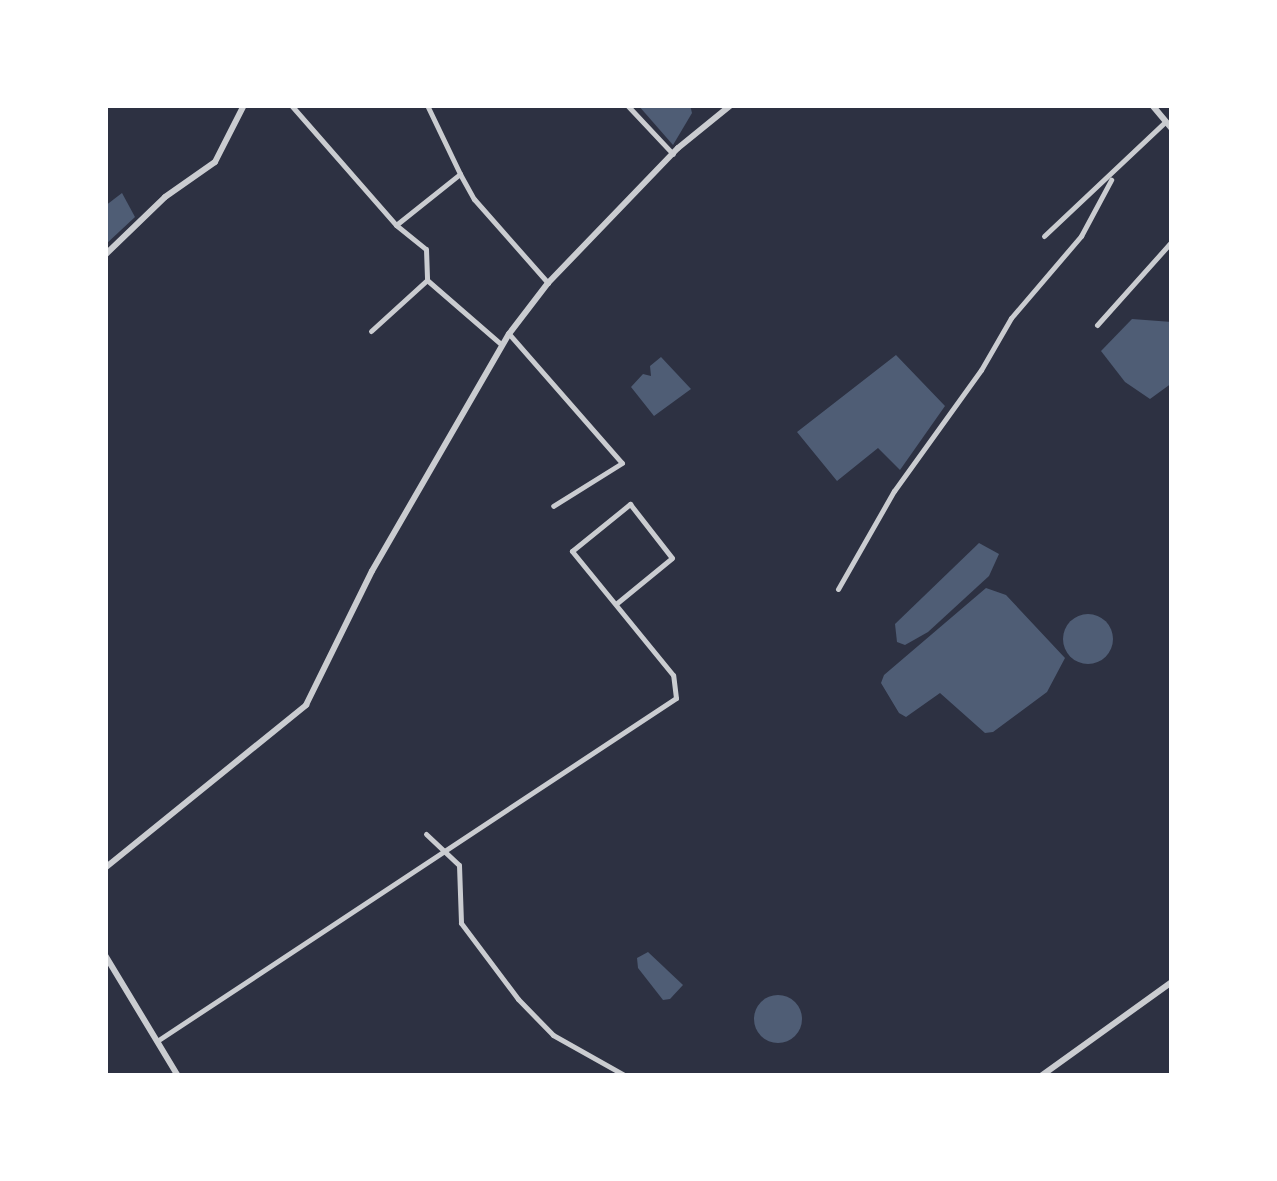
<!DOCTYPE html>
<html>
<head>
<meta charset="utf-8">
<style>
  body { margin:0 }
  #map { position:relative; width:1277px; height:1181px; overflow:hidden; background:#2d3142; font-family:Inter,sans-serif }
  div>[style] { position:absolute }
  .water>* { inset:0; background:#4f5d75 }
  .round { border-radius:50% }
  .minor>* { height:5px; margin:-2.5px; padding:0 2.5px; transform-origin:2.5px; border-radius:2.5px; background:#caccd0 }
  .tertiary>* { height:6px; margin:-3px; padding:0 3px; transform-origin:3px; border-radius:3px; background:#caccd0 }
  span { translate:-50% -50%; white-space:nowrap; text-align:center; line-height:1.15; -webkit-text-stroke:10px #fff; paint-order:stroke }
  .frame { position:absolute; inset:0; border:108px solid #fff; pointer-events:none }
</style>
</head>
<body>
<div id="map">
  <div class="water">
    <i style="clip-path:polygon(638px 105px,690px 105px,692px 113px,673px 145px)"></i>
    <i style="clip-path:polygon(122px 193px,135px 217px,105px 245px,105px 206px)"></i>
    <i style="clip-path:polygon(1132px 319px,1172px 322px,1172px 383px,1150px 399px,1125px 382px,1101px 351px)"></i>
    <i style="clip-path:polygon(896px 355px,945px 406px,900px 470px,878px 448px,837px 481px,797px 432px)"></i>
    <i style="clip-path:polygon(661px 357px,691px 389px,654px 416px,631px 387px,643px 374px,651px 376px,650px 366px)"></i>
    <i style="clip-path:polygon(979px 543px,999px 554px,989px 576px,928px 632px,905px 645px,897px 642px,895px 624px)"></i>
    <i style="clip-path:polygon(986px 588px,1006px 595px,1065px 658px,1047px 692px,993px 732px,985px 733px,940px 693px,906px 717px,899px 713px,881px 683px,884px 675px)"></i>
    <i class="round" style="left:1063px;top:614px;width:50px;height:50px"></i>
    <i style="clip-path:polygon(648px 952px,683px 985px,670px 999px,663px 1000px,638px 968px,637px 958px)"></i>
    <i class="round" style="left:754px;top:995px;width:48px;height:48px"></i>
  </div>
  <div class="minor">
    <i style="left:291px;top:105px;width:159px;rotate:48.8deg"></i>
    <i style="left:396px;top:225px;width:82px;rotate:-38.6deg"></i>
    <i style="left:460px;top:174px;width:29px;rotate:61deg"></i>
    <i style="left:474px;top:199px;width:112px;rotate:48.6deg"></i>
    <i style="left:427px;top:105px;width:76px;rotate:64.4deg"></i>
    <i style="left:627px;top:105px;width:67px;rotate:46.8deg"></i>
    <i style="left:396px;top:225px;width:38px;rotate:39deg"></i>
    <i style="left:426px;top:249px;width:31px;rotate:88deg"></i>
    <i style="left:427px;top:280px;width:99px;rotate:40.9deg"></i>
    <i style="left:1044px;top:236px;width:166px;rotate:-43.3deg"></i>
    <i style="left:1097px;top:325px;width:113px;rotate:-48.2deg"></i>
    <i style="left:371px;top:331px;width:76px;rotate:-42.3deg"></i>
    <i style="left:509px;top:334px;width:171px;rotate:48.8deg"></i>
    <i style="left:622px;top:463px;width:81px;rotate:148.1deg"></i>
    <i style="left:838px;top:589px;width:113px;rotate:-60.3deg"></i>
    <i style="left:894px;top:491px;width:149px;rotate:-54.3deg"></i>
    <i style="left:981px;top:370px;width:60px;rotate:-60deg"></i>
    <i style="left:1011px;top:318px;width:108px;rotate:-49.5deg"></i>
    <i style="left:1081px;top:236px;width:64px;rotate:-61.8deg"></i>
    <i style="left:426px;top:834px;width:45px;rotate:43.2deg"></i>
    <i style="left:459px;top:865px;width:58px;rotate:88deg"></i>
    <i style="left:461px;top:923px;width:95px;rotate:53.1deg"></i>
    <i style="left:518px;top:999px;width:50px;rotate:45.8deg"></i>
    <i style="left:553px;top:1035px;width:84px;rotate:29.3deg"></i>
    <i style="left:157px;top:1041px;width:622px;rotate:-33.46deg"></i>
    <i style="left:676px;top:698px;width:23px;rotate:-97deg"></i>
    <i style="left:673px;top:675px;width:160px;rotate:-129.2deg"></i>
    <i style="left:572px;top:551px;width:75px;rotate:-39deg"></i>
    <i style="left:630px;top:504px;width:68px;rotate:52.1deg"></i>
    <i style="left:672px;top:558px;width:71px;rotate:140.7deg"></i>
  </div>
  <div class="tertiary">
    <i style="left:1152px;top:105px;width:31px;rotate:50deg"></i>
    <i style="left:105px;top:255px;width:83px;rotate:-44deg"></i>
    <i style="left:165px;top:197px;width:61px;rotate:-35deg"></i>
    <i style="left:215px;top:162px;width:64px;rotate:-63deg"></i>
    <i style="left:105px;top:868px;width:259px;rotate:-39deg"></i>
    <i style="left:306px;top:705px;width:149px;rotate:-63.8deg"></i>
    <i style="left:372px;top:571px;width:274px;rotate:-60deg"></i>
    <i style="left:509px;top:334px;width:64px;rotate:-52.6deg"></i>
    <i style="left:548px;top:283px;width:187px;rotate:-46.1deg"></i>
    <i style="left:678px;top:148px;width:68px;rotate:-39.1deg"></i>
    <i style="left:105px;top:955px;width:141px;rotate:58.9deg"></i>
    <i style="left:1041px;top:1076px;width:161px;rotate:-35.7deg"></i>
  </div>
  <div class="frame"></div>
</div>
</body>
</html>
